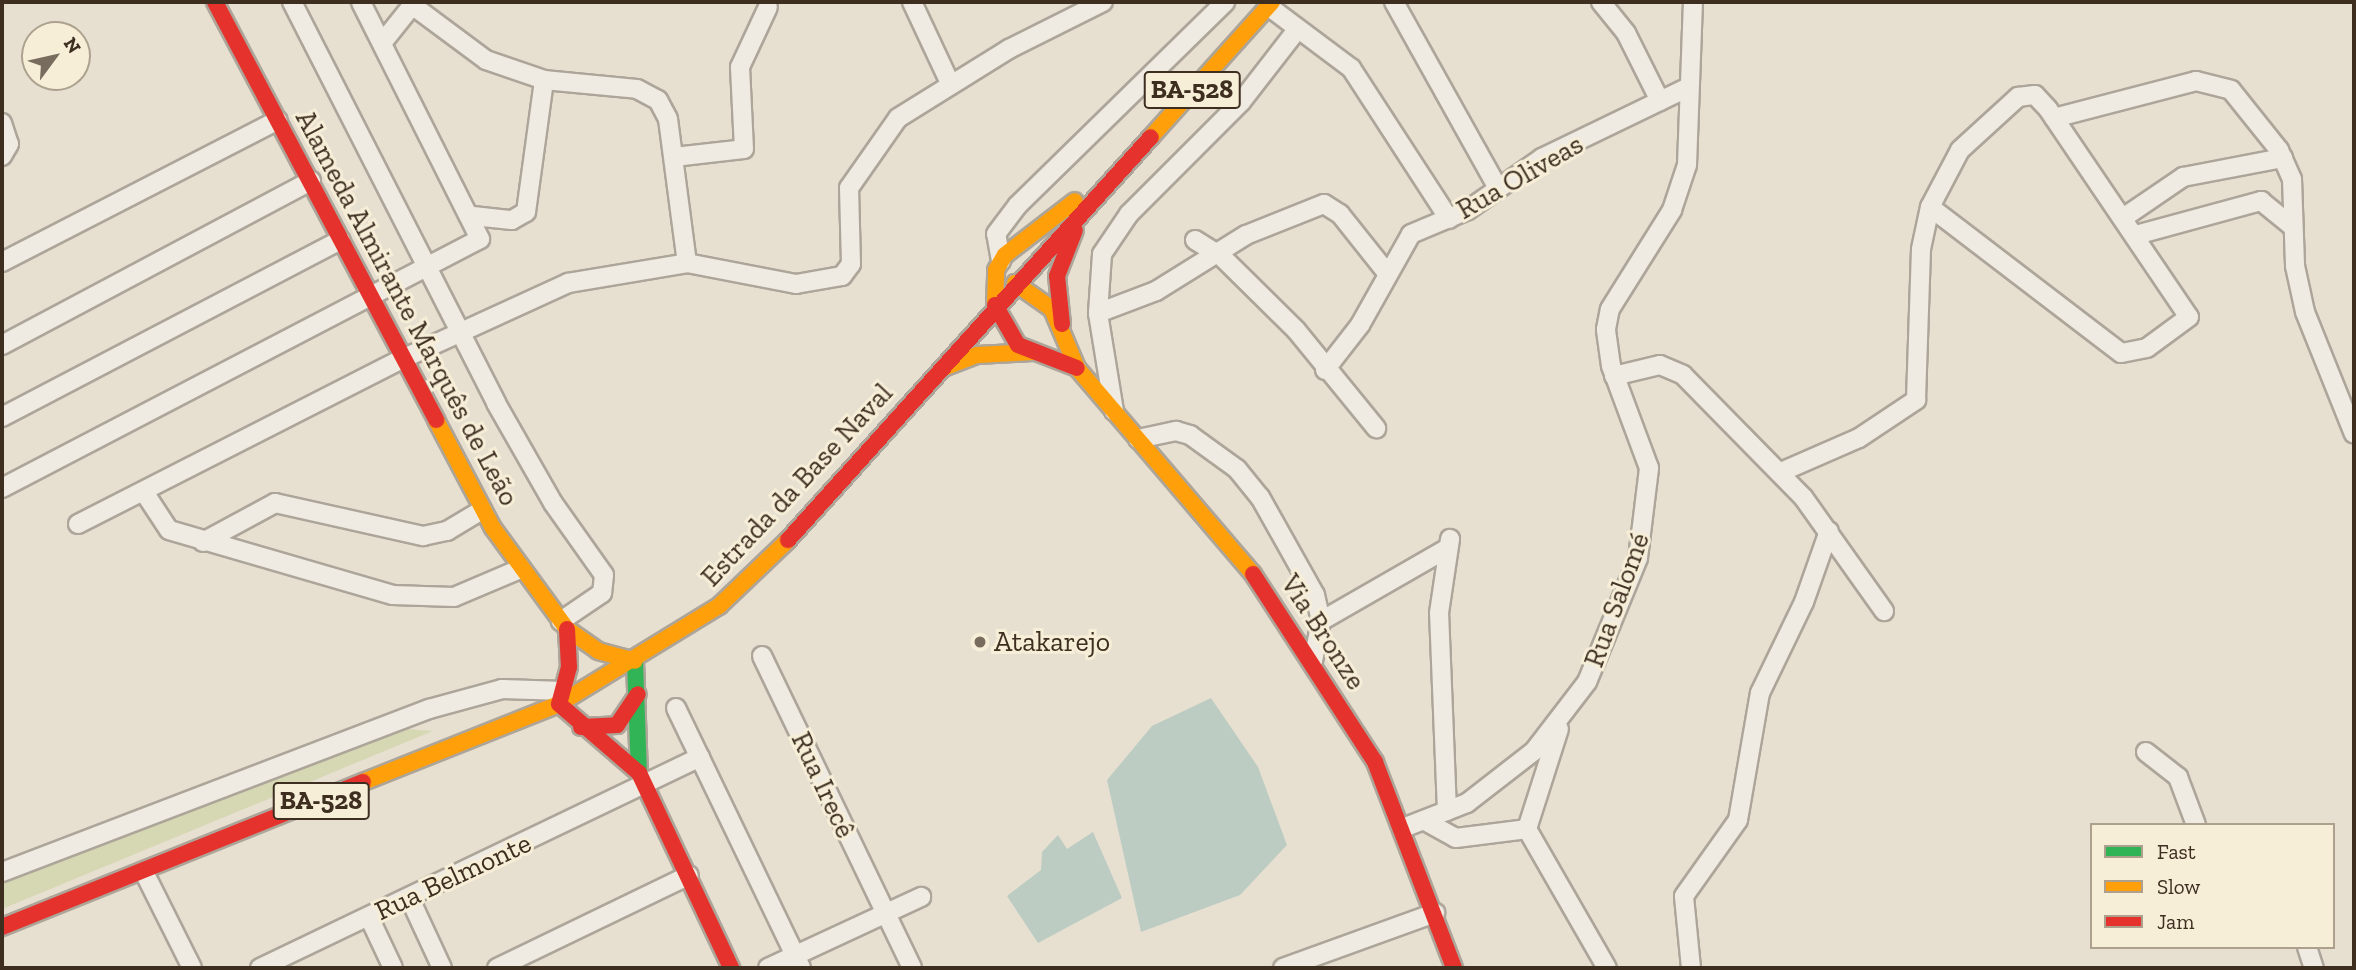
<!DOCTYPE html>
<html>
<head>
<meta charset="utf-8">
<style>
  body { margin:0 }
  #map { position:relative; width:2356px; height:970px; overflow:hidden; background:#e7e0d1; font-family:"Zilla Slab",serif }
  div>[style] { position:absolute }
  .green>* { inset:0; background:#d6d7b3 }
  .water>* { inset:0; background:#bcccc2 }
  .roads { filter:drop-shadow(2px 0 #ada599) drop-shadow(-2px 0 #ada599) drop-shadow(0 2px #ada599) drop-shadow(0 -2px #ada599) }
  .street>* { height:18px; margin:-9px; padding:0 9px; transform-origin:9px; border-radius:9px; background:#efebe3 }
  .fast>* { height:16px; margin:-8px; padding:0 8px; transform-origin:8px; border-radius:8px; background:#30b455 }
  .slow>* { height:16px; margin:-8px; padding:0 8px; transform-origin:8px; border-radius:8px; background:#ff9f0a }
  .jam>* { height:16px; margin:-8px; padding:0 8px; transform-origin:8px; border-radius:8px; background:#e5322d }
  .dots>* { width:19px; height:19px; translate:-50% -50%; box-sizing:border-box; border:4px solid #f7eed8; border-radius:50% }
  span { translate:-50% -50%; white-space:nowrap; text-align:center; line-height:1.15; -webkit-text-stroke:6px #f7eed8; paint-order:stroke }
  .shield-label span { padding:2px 5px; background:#f7eed8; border:2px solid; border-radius:5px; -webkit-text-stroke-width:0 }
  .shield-label { font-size:26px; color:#3d2e20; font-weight:700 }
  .street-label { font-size:28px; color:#3d2e20 }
  .poi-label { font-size:28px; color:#3d2e20 }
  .left { translate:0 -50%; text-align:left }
  .frame { position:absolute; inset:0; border:4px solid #3d2e20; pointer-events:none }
  .legend { position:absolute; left:2090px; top:823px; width:245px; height:126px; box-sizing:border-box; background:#f7eed8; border:2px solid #ada18e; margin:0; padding:9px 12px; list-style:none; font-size:21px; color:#3d2e20 }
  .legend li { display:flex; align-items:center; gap:14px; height:35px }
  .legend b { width:35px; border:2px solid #ada18e }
  .north { position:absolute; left:21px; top:21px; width:70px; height:70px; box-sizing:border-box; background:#f7eed8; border:2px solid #ada18e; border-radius:50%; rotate:57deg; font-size:19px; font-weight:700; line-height:28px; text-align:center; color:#3d2e20 }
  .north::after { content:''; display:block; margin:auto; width:24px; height:32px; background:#786c5e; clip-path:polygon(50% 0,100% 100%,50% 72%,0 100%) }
</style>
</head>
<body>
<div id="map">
  <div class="green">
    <i style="clip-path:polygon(381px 727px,433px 731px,2px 909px,2px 876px,122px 836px)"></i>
  </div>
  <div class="water">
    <i style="clip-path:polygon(1211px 698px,1258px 767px,1287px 845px,1240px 895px,1141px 932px,1107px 780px,1152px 726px)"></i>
    <i style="clip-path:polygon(1093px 832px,1122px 898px,1038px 943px,1007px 896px,1041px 870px,1042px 852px,1058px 835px,1067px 849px)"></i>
  </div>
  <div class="roads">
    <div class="street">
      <i style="left:292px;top:2px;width:450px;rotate:63deg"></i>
      <i style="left:496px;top:403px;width:115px;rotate:60.3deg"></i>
      <i style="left:553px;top:503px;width:88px;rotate:54.7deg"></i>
      <i style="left:604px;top:575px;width:18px;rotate:96deg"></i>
      <i style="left:602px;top:593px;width:50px;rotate:145.7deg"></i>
      <i style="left:912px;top:2px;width:89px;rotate:64.9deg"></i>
      <i style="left:1394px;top:2px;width:213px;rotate:60.8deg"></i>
      <i style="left:1601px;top:2px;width:40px;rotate:51deg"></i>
      <i style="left:1626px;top:33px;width:76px;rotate:63.4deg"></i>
      <i style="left:412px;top:5px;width:92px;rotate:36.6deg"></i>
      <i style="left:486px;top:60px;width:61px;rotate:19deg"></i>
      <i style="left:544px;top:80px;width:93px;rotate:5.5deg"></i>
      <i style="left:637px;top:89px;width:24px;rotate:28deg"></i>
      <i style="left:658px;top:100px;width:21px;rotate:62deg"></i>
      <i style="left:668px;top:119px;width:145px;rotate:82.5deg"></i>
      <i style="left:1268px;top:6px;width:104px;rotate:36.8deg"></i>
      <i style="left:1351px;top:68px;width:180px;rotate:57deg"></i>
      <i style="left:382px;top:43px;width:53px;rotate:-51.2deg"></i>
      <i style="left:2054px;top:118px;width:147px;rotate:-14.6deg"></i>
      <i style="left:2196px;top:81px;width:36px;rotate:14deg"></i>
      <i style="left:2231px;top:90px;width:77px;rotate:51.3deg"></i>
      <i style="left:2279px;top:150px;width:32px;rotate:66deg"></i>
      <i style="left:2292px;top:179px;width:87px;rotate:88deg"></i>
      <i style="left:2295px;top:266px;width:47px;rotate:77.7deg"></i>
      <i style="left:2305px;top:312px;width:131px;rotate:68.1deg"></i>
      <i style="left:2px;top:123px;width:22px;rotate:72deg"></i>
      <i style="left:9px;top:144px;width:14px;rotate:120deg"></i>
      <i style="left:674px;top:157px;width:70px;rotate:-6.5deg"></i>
      <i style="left:744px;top:149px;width:82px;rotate:-92.8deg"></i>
      <i style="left:740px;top:67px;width:66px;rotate:-65deg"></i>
      <i style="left:473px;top:216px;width:39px;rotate:6deg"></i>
      <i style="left:512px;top:220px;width:16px;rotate:-30deg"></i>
      <i style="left:526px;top:212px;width:133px;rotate:-82.2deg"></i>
      <i style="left:2123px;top:218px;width:73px;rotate:-34.3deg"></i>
      <i style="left:2183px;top:177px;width:102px;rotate:-10.8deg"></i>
      <i style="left:2136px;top:235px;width:130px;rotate:-15.2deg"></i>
      <i style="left:2261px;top:201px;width:38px;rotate:39deg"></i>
      <i style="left:1195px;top:240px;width:31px;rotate:32deg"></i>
      <i style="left:1221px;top:256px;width:105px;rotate:44.6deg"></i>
      <i style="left:1296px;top:330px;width:127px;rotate:50.8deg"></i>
      <i style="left:1001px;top:261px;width:27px;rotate:-100deg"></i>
      <i style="left:996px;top:234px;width:36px;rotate:-53deg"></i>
      <i style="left:1018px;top:205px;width:290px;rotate:-44.4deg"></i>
      <i style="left:2px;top:262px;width:310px;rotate:-27.2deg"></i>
      <i style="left:1098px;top:313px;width:62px;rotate:-20.8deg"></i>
      <i style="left:1156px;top:291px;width:106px;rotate:-31.9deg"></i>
      <i style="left:1246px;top:235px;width:84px;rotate:-21.7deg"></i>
      <i style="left:1324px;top:204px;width:19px;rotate:32deg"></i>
      <i style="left:1340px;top:214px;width:75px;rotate:51.5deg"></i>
      <i style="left:2px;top:345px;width:350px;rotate:-28deg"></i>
      <i style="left:1325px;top:370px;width:57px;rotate:-52.1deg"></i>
      <i style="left:1360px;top:325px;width:104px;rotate:-60.7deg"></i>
      <i style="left:1411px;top:234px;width:62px;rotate:-22.8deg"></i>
      <i style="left:1468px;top:210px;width:90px;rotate:-35.1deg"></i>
      <i style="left:1542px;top:158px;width:163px;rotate:-25.8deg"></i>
      <i style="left:1614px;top:376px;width:47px;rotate:-13.4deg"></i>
      <i style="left:1660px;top:365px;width:25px;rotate:23deg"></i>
      <i style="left:1683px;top:375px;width:171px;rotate:45.5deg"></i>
      <i style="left:1803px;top:497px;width:140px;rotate:54.6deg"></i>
      <i style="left:1114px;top:411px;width:99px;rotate:-99.3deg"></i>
      <i style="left:1098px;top:313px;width:59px;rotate:-86.1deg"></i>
      <i style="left:1102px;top:254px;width:48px;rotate:-56deg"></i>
      <i style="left:1129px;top:214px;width:158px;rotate:-45deg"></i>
      <i style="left:1241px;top:102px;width:90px;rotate:-52.2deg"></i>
      <i style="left:2px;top:417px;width:382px;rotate:-27.6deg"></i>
      <i style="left:1138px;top:439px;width:39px;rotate:-12deg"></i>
      <i style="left:1176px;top:431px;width:15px;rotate:16deg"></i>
      <i style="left:1190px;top:435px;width:58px;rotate:35.9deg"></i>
      <i style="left:1237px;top:469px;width:36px;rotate:51deg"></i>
      <i style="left:1260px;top:497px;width:112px;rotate:60.7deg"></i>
      <i style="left:1315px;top:595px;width:27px;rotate:77deg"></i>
      <i style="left:1321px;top:621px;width:41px;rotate:101.3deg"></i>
      <i style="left:1781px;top:472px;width:85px;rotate:-23.6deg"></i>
      <i style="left:1859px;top:438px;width:69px;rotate:-33.7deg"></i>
      <i style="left:1916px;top:400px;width:151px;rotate:-88.1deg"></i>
      <i style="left:1921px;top:249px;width:43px;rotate:-77.9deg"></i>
      <i style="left:1930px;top:207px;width:64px;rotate:-62.2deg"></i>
      <i style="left:1960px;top:150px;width:79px;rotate:-42.4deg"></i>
      <i style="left:2018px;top:97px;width:17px;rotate:-7deg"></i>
      <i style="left:2035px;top:95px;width:19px;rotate:47deg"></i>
      <i style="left:2048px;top:109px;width:251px;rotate:55.9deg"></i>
      <i style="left:2189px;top:317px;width:52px;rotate:143.6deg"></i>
      <i style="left:2147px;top:348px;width:26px;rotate:169deg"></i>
      <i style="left:2121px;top:353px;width:240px;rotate:-142.6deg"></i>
      <i style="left:2px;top:488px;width:539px;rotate:-27.52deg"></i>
      <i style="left:480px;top:239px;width:265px;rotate:-116.7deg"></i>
      <i style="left:144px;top:492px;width:45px;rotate:56.7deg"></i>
      <i style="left:169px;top:530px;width:233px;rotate:16.2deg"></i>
      <i style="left:393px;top:595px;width:61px;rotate:1.9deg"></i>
      <i style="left:454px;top:597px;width:72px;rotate:-23deg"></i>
      <i style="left:78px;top:524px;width:361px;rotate:-27deg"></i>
      <i style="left:400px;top:360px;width:185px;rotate:-24.6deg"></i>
      <i style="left:568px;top:283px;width:121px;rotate:-9.5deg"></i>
      <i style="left:687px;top:263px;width:111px;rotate:10.9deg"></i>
      <i style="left:796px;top:284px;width:47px;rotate:-9.9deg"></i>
      <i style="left:842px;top:276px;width:15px;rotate:-53deg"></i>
      <i style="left:851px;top:264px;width:76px;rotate:-91.5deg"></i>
      <i style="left:849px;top:188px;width:85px;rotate:-55deg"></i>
      <i style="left:898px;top:118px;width:131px;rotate:-31.9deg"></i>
      <i style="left:1009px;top:49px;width:105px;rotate:-26.6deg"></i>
      <i style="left:203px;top:542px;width:82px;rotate:-28.4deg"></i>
      <i style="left:275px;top:503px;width:152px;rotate:12.6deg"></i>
      <i style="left:423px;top:536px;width:25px;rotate:-12deg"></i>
      <i style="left:447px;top:531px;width:41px;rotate:-31deg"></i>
      <i style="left:1321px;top:621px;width:146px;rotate:-29.9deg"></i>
      <i style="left:762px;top:656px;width:346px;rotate:64.3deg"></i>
      <i style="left:676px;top:708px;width:288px;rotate:64.3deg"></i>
      <i style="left:2146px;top:752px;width:41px;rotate:38deg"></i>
      <i style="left:2178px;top:777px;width:51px;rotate:69.4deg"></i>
      <i style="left:1447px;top:811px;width:198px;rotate:-92.3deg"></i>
      <i style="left:1439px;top:613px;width:75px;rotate:-81.5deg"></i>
      <i style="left:1425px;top:821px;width:35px;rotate:29deg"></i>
      <i style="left:1456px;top:838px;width:72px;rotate:-7.2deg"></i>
      <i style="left:1403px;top:828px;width:69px;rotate:-21.3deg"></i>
      <i style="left:1467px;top:803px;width:85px;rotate:-37.8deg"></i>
      <i style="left:1534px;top:751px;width:87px;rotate:-52.5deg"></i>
      <i style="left:1587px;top:682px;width:134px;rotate:-67.6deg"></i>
      <i style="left:1638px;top:558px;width:91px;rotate:-83deg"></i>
      <i style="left:1649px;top:468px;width:109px;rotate:-110.4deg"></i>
      <i style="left:1611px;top:366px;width:37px;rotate:-98deg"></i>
      <i style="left:1606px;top:329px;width:20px;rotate:-79deg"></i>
      <i style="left:1610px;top:309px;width:117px;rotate:-57.9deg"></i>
      <i style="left:1672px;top:210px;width:47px;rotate:-71.6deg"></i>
      <i style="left:1687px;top:165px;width:163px;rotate:-87.9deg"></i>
      <i style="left:1527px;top:829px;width:160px;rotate:60.1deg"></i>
      <i style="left:1527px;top:829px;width:105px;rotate:-72.3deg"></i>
      <i style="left:2px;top:872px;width:457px;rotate:-20.9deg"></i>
      <i style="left:429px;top:709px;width:76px;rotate:-15.3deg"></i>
      <i style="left:502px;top:689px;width:62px;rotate:1.8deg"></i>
      <i style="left:144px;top:872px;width:107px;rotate:63.4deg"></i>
      <i style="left:410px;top:899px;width:76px;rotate:65.1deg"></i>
      <i style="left:369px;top:917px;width:56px;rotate:64.8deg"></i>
      <i style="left:2307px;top:947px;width:22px;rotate:72deg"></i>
      <i style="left:260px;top:968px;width:488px;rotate:-25.6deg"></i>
      <i style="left:497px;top:968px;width:213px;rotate:-25.8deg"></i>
      <i style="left:768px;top:968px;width:169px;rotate:-24.9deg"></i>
      <i style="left:1283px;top:968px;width:162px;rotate:-19.9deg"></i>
      <i style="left:1691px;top:968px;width:72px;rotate:-95.6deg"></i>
      <i style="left:1684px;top:896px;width:93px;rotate:-54.6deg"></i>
      <i style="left:1738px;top:820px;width:129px;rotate:-80.2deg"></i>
      <i style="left:1760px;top:693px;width:101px;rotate:-64.2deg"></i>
      <i style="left:1804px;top:602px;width:75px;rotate:-70.6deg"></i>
    </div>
    <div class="fast">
      <i style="left:635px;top:661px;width:112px;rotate:88deg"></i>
    </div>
    <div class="slow">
      <i style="left:1151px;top:137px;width:181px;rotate:-48.1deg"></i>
      <i style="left:1015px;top:283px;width:45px;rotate:35.1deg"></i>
      <i style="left:1052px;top:309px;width:64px;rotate:67deg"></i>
      <i style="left:1077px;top:368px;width:271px;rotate:49.5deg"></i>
      <i style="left:995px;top:305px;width:35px;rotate:-88deg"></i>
      <i style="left:996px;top:270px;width:17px;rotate:-59deg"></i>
      <i style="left:1005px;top:255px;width:88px;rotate:-37.6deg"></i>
      <i style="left:943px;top:368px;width:36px;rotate:-21deg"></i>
      <i style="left:977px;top:355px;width:56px;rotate:-3.1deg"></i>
      <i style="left:436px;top:420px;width:122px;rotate:62.2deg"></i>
      <i style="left:493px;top:528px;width:125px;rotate:53.8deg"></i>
      <i style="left:567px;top:629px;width:38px;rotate:35deg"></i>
      <i style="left:598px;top:651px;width:38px;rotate:15deg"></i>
      <i style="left:363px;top:782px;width:211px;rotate:-21.7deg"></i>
      <i style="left:559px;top:704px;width:188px;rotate:-31.5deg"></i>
      <i style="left:719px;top:606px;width:95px;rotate:-43.7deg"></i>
    </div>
    <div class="jam">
      <i style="left:215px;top:2px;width:473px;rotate:62.1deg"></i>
      <i style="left:995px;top:305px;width:46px;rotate:60.1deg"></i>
      <i style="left:1018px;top:345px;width:63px;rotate:21.3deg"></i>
      <i style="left:1062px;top:324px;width:48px;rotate:-95.9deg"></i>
      <i style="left:1057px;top:276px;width:49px;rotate:-68.6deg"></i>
      <i style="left:788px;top:540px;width:542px;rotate:-47.99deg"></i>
      <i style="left:1253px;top:574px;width:224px;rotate:57deg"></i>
      <i style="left:1375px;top:762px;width:221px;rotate:69deg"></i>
      <i style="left:567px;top:629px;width:38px;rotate:87deg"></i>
      <i style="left:569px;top:667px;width:38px;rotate:105deg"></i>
      <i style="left:559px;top:704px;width:106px;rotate:40.8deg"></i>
      <i style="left:639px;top:773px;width:216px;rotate:64.7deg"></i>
      <i style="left:581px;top:727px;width:36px;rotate:-3deg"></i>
      <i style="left:617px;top:725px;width:37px;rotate:-56deg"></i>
      <i style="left:2px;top:927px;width:389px;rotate:-21.9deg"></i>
    </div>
  </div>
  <div class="dots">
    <i style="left:980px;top:642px;background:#786c5e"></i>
  </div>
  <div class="shield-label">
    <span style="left:1192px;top:90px">BA-528</span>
    <span style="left:321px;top:801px">BA-528</span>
  </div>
  <div class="street-label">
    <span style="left:1520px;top:177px;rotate:-30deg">Rua Oliveas</span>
    <span style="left:407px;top:308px;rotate:62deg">Alameda Almirante Marquês de Leão</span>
    <span style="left:797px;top:485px;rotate:-47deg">Estrada da Base Naval</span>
    <span style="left:1617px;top:600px;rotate:-70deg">Rua Salomé</span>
    <span style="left:1323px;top:632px;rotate:57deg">Via Bronze</span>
    <span style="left:823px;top:785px;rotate:65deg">Rua Irecê</span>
    <span style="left:453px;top:877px;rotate:-25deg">Rua Belmonte</span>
  </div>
  <div class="poi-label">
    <span class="left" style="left:994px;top:642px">Atakarejo</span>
  </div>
  <div class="frame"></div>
  <ul class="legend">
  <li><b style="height:9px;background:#30b455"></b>Fast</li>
  <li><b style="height:9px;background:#ff9f0a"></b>Slow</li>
  <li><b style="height:9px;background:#e5322d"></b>Jam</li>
  </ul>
  <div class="north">N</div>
</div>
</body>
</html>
